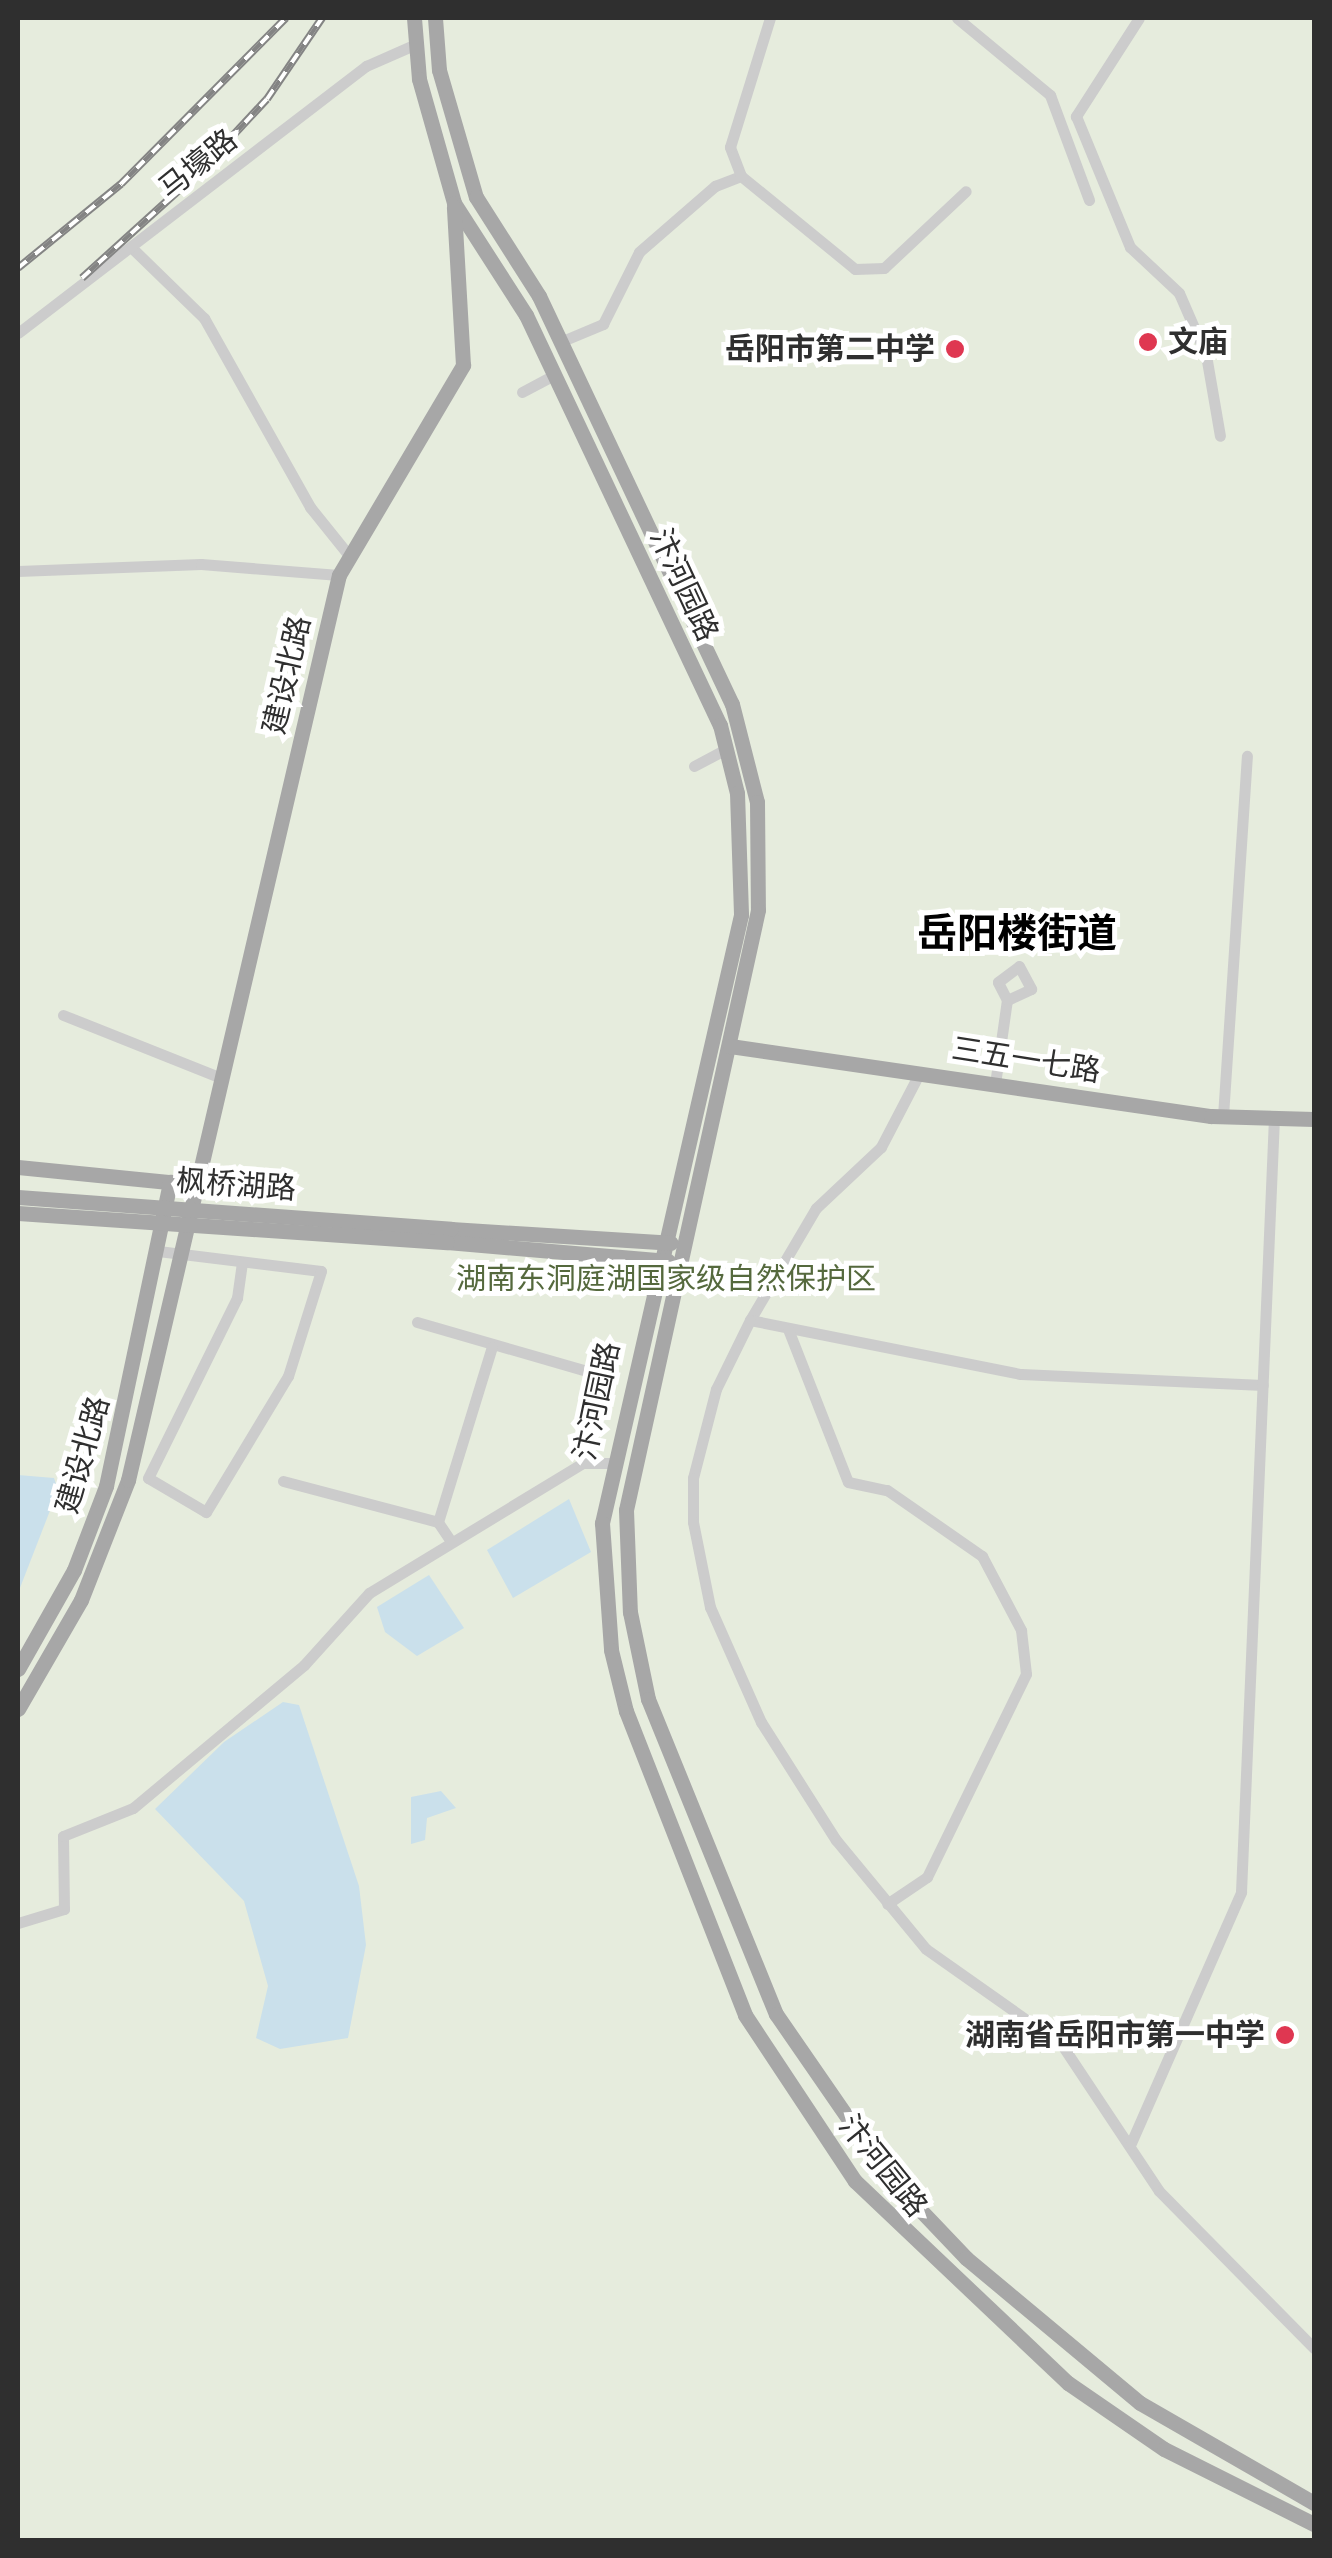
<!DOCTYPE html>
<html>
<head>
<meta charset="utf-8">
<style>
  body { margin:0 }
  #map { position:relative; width:1332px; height:2558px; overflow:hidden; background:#fff; font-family:Rubik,"Noto Sans SC",sans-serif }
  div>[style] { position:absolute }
  .green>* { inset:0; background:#e6ecdd; transform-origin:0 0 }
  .water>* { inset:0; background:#cae0eb }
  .minor>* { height:11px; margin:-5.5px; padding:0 5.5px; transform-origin:5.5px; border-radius:5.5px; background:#ccc }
  .major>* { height:15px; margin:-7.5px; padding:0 7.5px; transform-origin:7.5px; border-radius:7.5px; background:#a7a7a7 }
  .rail>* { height:8px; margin-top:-4px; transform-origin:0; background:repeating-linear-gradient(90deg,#fff 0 11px,#848484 0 22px); box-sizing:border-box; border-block:2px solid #848484 }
  .major-bridge>* { height:15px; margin:-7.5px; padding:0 7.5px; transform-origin:7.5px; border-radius:7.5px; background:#a7a7a7 }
  .dots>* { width:28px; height:28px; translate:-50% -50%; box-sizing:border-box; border:5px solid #fff; border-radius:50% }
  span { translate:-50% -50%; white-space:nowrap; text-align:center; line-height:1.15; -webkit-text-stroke:10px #fff; paint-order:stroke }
  .street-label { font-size:30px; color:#2f2f2f }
  .poi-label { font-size:30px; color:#2f2f2f; font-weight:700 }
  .left { translate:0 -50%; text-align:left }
  .right { translate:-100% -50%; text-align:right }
  .park-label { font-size:30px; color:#55693d }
  .district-label { font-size:40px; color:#000; font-weight:700 }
  .frame { position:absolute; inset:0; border:20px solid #2f2f2f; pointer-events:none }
</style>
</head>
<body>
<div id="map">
  <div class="green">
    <i style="left:18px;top:18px;width:1296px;height:2522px"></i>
  </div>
  <div class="water">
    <i style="clip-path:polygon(18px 1475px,54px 1478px,58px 1490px,18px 1593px)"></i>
    <i style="clip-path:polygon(569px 1499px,591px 1552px,513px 1598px,487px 1550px)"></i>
    <i style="clip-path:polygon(429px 1575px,464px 1628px,417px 1656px,385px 1632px,377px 1607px)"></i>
    <i style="clip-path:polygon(283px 1702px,299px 1705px,359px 1886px,366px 1945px,348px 2038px,280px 2049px,256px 2038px,268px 1986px,244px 1901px,155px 1809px,224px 1742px)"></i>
    <i style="clip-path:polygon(441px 1791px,456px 1808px,427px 1818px,425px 1840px,411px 1844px,411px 1797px)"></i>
  </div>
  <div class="minor">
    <i style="left:957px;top:18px;width:121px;rotate:39.6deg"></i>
    <i style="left:1050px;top:95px;width:112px;rotate:69.6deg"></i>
    <i style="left:1139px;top:18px;width:117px;rotate:122.7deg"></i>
    <i style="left:1076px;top:116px;width:142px;rotate:67.6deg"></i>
    <i style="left:1130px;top:247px;width:67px;rotate:43.2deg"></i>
    <i style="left:1179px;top:293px;width:68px;rotate:66.5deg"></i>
    <i style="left:1206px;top:355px;width:82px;rotate:80.2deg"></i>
    <i style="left:741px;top:176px;width:147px;rotate:39.2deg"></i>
    <i style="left:855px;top:269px;width:29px;rotate:-2deg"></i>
    <i style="left:884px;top:268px;width:112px;rotate:-43.2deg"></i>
    <i style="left:134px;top:250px;width:98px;rotate:44.2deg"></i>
    <i style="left:204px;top:318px;width:217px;rotate:60.7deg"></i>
    <i style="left:310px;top:507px;width:59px;rotate:51.2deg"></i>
    <i style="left:18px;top:333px;width:439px;rotate:-37.5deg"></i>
    <i style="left:366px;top:66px;width:55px;rotate:-23.7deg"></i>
    <i style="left:560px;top:342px;width:47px;rotate:-22.7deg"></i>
    <i style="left:603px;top:324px;width:80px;rotate:-63.4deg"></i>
    <i style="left:639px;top:252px;width:101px;rotate:-41deg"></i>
    <i style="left:715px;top:186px;width:28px;rotate:-21deg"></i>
    <i style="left:741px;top:176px;width:31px;rotate:-111deg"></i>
    <i style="left:730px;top:147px;width:135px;rotate:-72.8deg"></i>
    <i style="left:522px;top:392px;width:36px;rotate:-28deg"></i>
    <i style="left:18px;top:571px;width:183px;rotate:-2.2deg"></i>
    <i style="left:201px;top:564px;width:138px;rotate:4.6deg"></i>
    <i style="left:694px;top:766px;width:36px;rotate:-28deg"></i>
    <i style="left:63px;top:1015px;width:168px;rotate:21.7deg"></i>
    <i style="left:920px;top:1072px;width:85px;rotate:117.5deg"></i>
    <i style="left:881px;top:1147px;width:89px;rotate:136.8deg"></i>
    <i style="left:816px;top:1208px;width:130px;rotate:120.5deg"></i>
    <i style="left:750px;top:1320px;width:276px;rotate:11.3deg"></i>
    <i style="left:1021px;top:1374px;width:242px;rotate:2.6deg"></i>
    <i style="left:995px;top:1084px;width:85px;rotate:-81.9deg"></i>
    <i style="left:1007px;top:1000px;width:20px;rotate:-117deg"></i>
    <i style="left:998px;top:982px;width:26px;rotate:-37deg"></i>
    <i style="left:1019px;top:966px;width:26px;rotate:62deg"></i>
    <i style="left:1031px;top:989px;width:26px;rotate:155deg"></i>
    <i style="left:1223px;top:1116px;width:361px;rotate:-86.2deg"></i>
    <i style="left:158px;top:1251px;width:164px;rotate:7deg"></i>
    <i style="left:321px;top:1271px;width:110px;rotate:107.4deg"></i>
    <i style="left:288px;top:1376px;width:159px;rotate:121.1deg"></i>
    <i style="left:206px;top:1512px;width:67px;rotate:-149.6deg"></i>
    <i style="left:148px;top:1478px;width:201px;rotate:-63.7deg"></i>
    <i style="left:237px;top:1298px;width:36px;rotate:-82deg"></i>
    <i style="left:750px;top:1320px;width:77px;rotate:116.2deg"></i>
    <i style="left:716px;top:1389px;width:92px;rotate:104.5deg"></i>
    <i style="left:693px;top:1478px;width:44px;rotate:90deg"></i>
    <i style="left:693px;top:1522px;width:87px;rotate:78.7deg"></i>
    <i style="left:710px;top:1607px;width:126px;rotate:66.1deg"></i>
    <i style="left:761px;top:1722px;width:140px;rotate:57.6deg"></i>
    <i style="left:836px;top:1840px;width:141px;rotate:50.5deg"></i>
    <i style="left:926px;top:1949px;width:166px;rotate:35.2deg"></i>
    <i style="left:1062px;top:2045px;width:175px;rotate:56.4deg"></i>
    <i style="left:1159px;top:2191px;width:221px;rotate:45.4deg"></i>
    <i style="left:417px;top:1322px;width:198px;rotate:16.1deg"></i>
    <i style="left:788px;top:1329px;width:164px;rotate:68.6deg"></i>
    <i style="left:848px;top:1482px;width:40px;rotate:12deg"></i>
    <i style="left:887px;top:1490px;width:116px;rotate:34.8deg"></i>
    <i style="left:982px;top:1556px;width:84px;rotate:62.2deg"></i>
    <i style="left:1021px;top:1630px;width:44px;rotate:83.5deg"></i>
    <i style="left:1026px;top:1674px;width:226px;rotate:116deg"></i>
    <i style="left:927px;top:1877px;width:48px;rotate:146deg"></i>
    <i style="left:283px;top:1481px;width:160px;rotate:14.8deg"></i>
    <i style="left:450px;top:1540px;width:22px;rotate:-124deg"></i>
    <i style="left:438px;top:1522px;width:183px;rotate:-72.9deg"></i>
    <i style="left:18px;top:1923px;width:48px;rotate:-16.9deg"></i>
    <i style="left:64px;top:1909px;width:73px;rotate:-90.8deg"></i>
    <i style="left:63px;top:1836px;width:75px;rotate:-21.8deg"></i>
    <i style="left:133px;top:1808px;width:223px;rotate:-39.9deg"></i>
    <i style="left:304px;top:1665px;width:97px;rotate:-47.9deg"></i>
    <i style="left:369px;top:1593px;width:250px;rotate:-31.3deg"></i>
    <i style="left:583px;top:1463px;width:27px"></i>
    <i style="left:1131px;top:2143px;width:274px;rotate:-66.3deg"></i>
    <i style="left:1241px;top:1892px;width:776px;rotate:-87.56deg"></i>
  </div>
  <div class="major">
    <i style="left:414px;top:18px;width:61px;rotate:85.3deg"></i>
    <i style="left:419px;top:79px;width:129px;rotate:74.2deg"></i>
    <i style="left:454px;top:203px;width:133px;rotate:57.3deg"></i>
    <i style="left:526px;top:315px;width:454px;rotate:64.7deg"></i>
    <i style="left:720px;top:725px;width:70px;rotate:76deg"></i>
    <i style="left:737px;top:793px;width:122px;rotate:88.1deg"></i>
    <i style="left:741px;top:915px;width:624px;rotate:102.88deg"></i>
    <i style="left:602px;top:1523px;width:127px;rotate:85.9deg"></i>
    <i style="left:611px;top:1650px;width:63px;rotate:76.2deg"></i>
    <i style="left:626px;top:1711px;width:326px;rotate:68.6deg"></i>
    <i style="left:745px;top:2015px;width:199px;rotate:56.5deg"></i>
    <i style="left:855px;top:2181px;width:294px;rotate:43.5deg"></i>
    <i style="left:1068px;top:2383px;width:116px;rotate:34.5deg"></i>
    <i style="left:1164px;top:2449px;width:168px;rotate:26.6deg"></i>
    <i style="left:435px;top:18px;width:52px;rotate:85.6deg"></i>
    <i style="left:439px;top:70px;width:132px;rotate:73.8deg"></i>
    <i style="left:476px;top:197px;width:117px;rotate:57.5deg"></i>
    <i style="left:539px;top:296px;width:451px;rotate:64.7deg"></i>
    <i style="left:732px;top:704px;width:101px;rotate:75.7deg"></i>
    <i style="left:757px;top:802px;width:108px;rotate:89.5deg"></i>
    <i style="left:758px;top:910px;width:614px;rotate:102.41deg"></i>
    <i style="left:626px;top:1510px;width:102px;rotate:87.8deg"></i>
    <i style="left:630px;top:1612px;width:89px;rotate:78.3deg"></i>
    <i style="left:648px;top:1699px;width:340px;rotate:67.9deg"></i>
    <i style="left:776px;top:2014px;width:196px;rotate:55.4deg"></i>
    <i style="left:887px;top:2175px;width:115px;rotate:46.4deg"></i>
    <i style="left:966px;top:2258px;width:226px;rotate:39.8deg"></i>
    <i style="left:1140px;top:2403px;width:201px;rotate:29.9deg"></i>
    <i style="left:730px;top:1046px;width:486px;rotate:8.3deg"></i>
    <i style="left:1211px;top:1116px;width:103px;rotate:1.7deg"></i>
    <i style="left:18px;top:1167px;width:161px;rotate:5.7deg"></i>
    <i style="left:451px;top:1229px;width:220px;rotate:3.6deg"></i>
    <i style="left:447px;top:1242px;width:222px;rotate:4.9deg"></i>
    <i style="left:18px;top:1669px;width:114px;rotate:-60.5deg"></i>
    <i style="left:74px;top:1570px;width:90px;rotate:-69.1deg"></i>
    <i style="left:106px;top:1486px;width:311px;rotate:-78.1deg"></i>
    <i style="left:18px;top:1709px;width:126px;rotate:-60deg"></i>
    <i style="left:81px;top:1600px;width:129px;rotate:-68.6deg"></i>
    <i style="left:128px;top:1480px;width:929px;rotate:-76.88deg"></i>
    <i style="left:339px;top:575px;width:244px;rotate:-59.4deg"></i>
    <i style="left:463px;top:365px;width:158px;rotate:-93.3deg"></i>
  </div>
  <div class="rail">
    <i style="left:18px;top:268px;width:133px;rotate:-39.2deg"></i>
    <i style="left:121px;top:184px;width:234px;rotate:-45.2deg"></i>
    <i style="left:82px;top:278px;width:159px;rotate:-42.2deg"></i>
    <i style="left:200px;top:171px;width:98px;rotate:-47.1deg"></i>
    <i style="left:267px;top:99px;width:98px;rotate:-55.8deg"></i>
  </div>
  <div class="major-bridge">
    <i style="left:18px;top:1197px;width:434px;rotate:4.2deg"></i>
    <i style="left:18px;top:1213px;width:430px;rotate:3.9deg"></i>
  </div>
  <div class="dots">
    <i style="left:1148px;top:342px;background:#df3751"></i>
    <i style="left:955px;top:349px;background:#df3751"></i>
    <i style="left:1285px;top:2035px;background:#df3751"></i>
  </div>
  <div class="street-label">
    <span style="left:198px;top:164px;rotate:-39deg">马壕路</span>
    <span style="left:684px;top:585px;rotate:65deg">汴河园路</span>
    <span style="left:287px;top:675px;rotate:-77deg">建设北路</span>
    <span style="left:1026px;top:1060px;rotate:9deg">三五一七路</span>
    <span style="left:236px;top:1185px;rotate:4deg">枫桥湖路</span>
    <span style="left:597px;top:1401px;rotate:-78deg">汴河园路</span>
    <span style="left:83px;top:1455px;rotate:-74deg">建设北路</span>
    <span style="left:883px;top:2166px;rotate:51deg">汴河园路</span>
  </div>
  <div class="poi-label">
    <span class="left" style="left:1168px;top:342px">文庙</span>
    <span class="right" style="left:935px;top:349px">岳阳市第二中学</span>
    <span class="right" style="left:1265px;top:2035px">湖南省岳阳市第一中学</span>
  </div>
  <div class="park-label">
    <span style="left:666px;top:1279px">湖南东洞庭湖国家级自然保护区</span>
  </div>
  <div class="district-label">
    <span style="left:1017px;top:934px">岳阳楼街道</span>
  </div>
  <div class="frame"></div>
</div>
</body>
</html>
